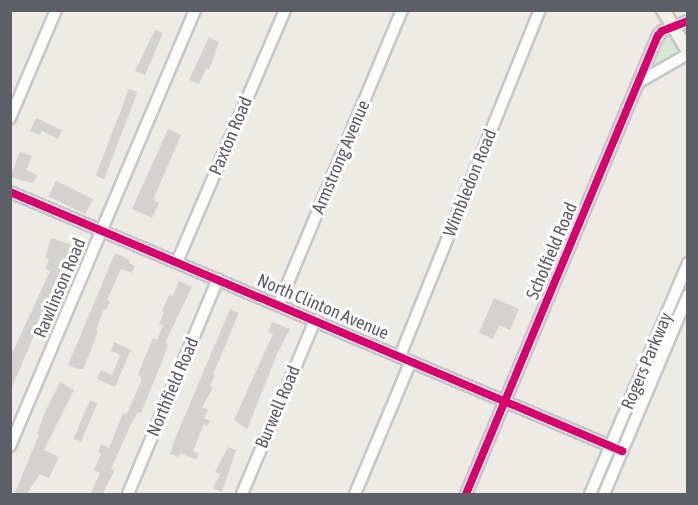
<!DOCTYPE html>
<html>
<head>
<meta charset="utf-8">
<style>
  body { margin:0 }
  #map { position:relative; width:698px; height:505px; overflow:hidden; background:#ecebe6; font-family:"Asap Condensed",sans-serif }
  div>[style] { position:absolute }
  .green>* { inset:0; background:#d4e8d2 }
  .building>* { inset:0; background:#d3d2cf; transform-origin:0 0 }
  .roads { filter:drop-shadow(2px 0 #c7c7c7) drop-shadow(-2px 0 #c7c7c7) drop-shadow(0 2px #c7c7c7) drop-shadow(0 -2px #c7c7c7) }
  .minor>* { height:10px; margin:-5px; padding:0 5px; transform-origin:5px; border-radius:5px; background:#fcfcfb }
  .major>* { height:12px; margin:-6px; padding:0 6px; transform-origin:6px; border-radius:6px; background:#f2f1e8 }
  .cycleway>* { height:8px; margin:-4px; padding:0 4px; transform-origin:4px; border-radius:4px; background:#d6006c }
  span { translate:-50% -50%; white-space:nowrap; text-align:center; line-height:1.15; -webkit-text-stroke:6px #fff; paint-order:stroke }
  .street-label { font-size:18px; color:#5c5f64 }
  .frame { position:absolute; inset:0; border:12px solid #5c5f64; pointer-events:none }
</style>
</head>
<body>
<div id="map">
  <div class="green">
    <i style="clip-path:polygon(666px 36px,671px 38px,678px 51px,652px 69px,662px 40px)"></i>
  </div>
  <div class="building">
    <i style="clip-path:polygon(155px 30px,163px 33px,145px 75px,135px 71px)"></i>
    <i style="clip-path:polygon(209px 37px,219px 42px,209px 70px,206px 68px,199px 84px,189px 80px)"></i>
    <i style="left:129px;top:89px;width:9px;height:93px;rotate:21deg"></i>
    <i style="clip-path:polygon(36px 118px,62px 130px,58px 139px,42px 131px,40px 135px,30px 131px)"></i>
    <i style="clip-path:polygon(168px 129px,181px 135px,153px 200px,159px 203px,152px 218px,132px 209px)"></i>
    <i style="clip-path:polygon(20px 152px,32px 156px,26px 170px,37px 175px,33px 183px,10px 177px)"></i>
    <i style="left:56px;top:181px;width:41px;height:17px;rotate:26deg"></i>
    <i style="clip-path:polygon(51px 238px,72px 245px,10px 392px,10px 358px,50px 271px,45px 269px,49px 259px,45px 258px)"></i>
    <i style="clip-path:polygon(115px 253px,130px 260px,129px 263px,135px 266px,132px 273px,121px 269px,107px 300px,110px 301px,106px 310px,104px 309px,96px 330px,98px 331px,90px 353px,83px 369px,79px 369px,68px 365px)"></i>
    <i style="clip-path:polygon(179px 281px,192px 287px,165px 343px,168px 344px,163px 359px,141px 413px,138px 412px,130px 426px,111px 469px,114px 471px,102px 495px,90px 495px,100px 473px,94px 470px,101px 454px,98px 452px,101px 444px,109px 448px,123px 413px,126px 414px,128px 411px,142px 379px,138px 374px,153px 338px,157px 340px,163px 325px,159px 324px,164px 312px,162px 311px,169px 295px,173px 296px)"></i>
    <i style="clip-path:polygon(494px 298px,519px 309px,510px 330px,499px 325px,493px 339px,479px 333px)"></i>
    <i style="clip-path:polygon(230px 309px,239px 313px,213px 374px,215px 375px,210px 386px,213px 388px,202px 407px,208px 410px,204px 418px,210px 421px,208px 426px,204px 424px,193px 451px,199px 454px,196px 460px,180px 453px,178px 457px,170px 454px,175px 439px)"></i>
    <i style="clip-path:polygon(272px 322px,290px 329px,277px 354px,247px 429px,234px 420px,273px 334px,268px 332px)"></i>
    <i style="clip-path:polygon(114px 342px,131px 350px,115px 387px,97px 379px,101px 370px,112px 375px,120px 355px,111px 351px)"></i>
    <i style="clip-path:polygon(60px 382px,74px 390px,44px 450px,59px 457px,49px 478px,40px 474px,26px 495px,14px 495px,39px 435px,37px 434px,46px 410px)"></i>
    <i style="left:90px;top:400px;width:8px;height:42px;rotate:23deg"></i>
    <i style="clip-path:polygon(228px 447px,236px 450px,222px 492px,213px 488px,220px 474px,215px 472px)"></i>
  </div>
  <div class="roads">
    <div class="minor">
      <i style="left:639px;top:82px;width:56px;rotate:-29.7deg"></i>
      <i style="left:10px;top:118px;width:117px;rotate:-66.9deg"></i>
      <i style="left:10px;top:192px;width:665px;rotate:22.94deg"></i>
      <i style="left:177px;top:262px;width:274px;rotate:-66.8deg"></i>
      <i style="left:279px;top:304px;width:319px;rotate:-67.3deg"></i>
      <i style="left:400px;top:356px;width:373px;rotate:-68deg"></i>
      <i style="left:10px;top:446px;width:474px;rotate:-67deg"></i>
      <i style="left:128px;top:494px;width:233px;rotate:-67.3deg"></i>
      <i style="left:242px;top:494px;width:189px;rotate:-67.2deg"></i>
      <i style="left:355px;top:494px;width:144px;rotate:-67.2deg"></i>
      <i style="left:466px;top:494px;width:497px;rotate:-67.3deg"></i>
      <i style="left:658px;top:36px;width:6px;rotate:-51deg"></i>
      <i style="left:662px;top:31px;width:28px;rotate:-21deg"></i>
      <i style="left:590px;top:494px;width:251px;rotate:-67deg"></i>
      <i style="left:604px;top:494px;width:216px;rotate:-67.1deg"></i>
    </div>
    <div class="major">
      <i style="left:663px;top:10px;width:48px;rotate:58.6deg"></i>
    </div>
  </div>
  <div class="cycleway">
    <i style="left:10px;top:192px;width:665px;rotate:22.94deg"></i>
    <i style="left:466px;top:494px;width:497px;rotate:-67.3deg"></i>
    <i style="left:658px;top:36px;width:6px;rotate:-51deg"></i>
    <i style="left:662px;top:31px;width:28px;rotate:-21deg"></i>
  </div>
  <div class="street-label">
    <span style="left:231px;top:136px;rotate:-67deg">Paxton Road</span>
    <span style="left:341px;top:157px;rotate:-67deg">Armstrong Avenue</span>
    <span style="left:470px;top:183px;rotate:-68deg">Wimbledon Road</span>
    <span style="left:552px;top:251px;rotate:-67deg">Scholfield Road</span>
    <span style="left:60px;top:288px;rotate:-67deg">Rawlinson Road</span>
    <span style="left:323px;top:307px;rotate:23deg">North Clinton Avenue</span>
    <span style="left:647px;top:361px;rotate:-67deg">Rogers Parkway</span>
    <span style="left:173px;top:387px;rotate:-67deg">Northfield Road</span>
    <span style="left:278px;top:407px;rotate:-67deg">Burwell Road</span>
  </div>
  <div class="frame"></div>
</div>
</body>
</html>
